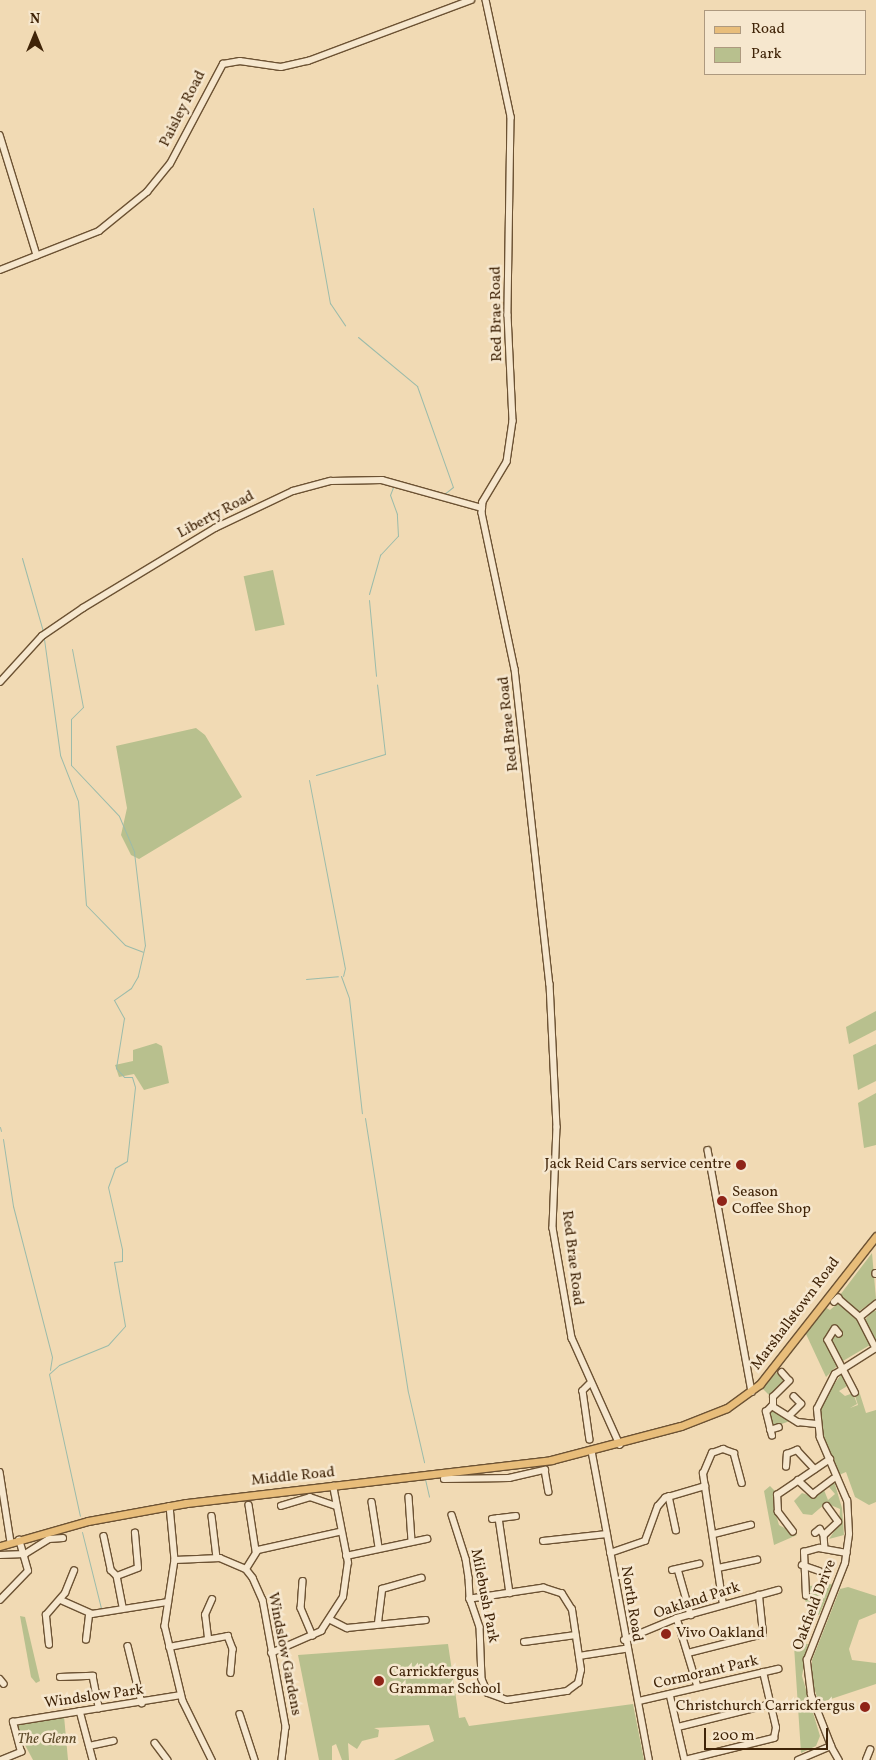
<!DOCTYPE html>
<html>
<head>
<meta charset="utf-8">
<style>
  body { margin:0 }
  #map { position:relative; width:876px; height:1760px; overflow:hidden; background:#f1dab4; font-family:Vollkorn,serif }
  div>[style] { position:absolute }
  .green>* { inset:0; background:#b8c08e; transform-origin:0 0 }
  .stream>* { height:1px; margin:-0.5px; padding:0 0.5px; transform-origin:0.5px; border-radius:0.5px; background:#9bbbaa }
  .roads { filter:drop-shadow(1px 0 #6c5233) drop-shadow(-1px 0 #6c5233) drop-shadow(0 1px #6c5233) drop-shadow(0 -1px #6c5233) }
  .minor>* { height:5.5px; margin:-2.75px; padding:0 2.75px; transform-origin:2.75px; border-radius:2.75px; background:#f6e7ce }
  .major>* { height:7px; margin:-3.5px; padding:0 3.5px; transform-origin:3.5px; border-radius:3.5px; background:#e8bd7a }
  .dots>* { width:14px; height:14px; translate:-50% -50%; box-sizing:border-box; border:2px solid #f6e7ce; border-radius:50% }
  span { translate:-50% -50%; white-space:nowrap; text-align:center; line-height:1.15; -webkit-text-stroke:5px #f6e7ce; paint-order:stroke }
  .street-label { font-size:15px; color:#402408 }
  .poi-label { font-size:15px; color:#402408 }
  .right { translate:-100% -50%; text-align:right }
  .left { translate:0 -50%; text-align:left }
  .park-label { font-size:15px; color:#5e4b2a; font-style:italic }
  .legend { position:absolute; left:704px; top:10px; width:162px; height:65px; box-sizing:border-box; background:#f6e7ce; border:1px solid #ad997f; margin:0; padding:6px 9px; list-style:none; font-size:15px; color:#402408 }
  .legend li { display:flex; align-items:center; gap:10px; height:25px }
  .legend b { width:25px; border:1px solid #ad997f }
  .north { position:absolute; left:10px; top:10px; width:50px; height:50px; -webkit-text-stroke:4px #f6e7ce; paint-order:stroke; rotate:0deg; font-size:14px; font-weight:700; line-height:20px; text-align:center; color:#402408 }
  .north::after { content:''; display:block; margin:auto; width:18px; height:22px; background:#402408; clip-path:polygon(50% 0,100% 100%,50% 72%,0 100%) }
  .scale { position:absolute; left:704px; top:1728px; width:124px; height:22px; box-sizing:border-box; border:2px solid #402408; border-top:0; padding-left:6px; font-size:15px; line-height:18px; white-space:nowrap; color:#402408; -webkit-text-stroke:4px #f6e7ce; paint-order:stroke }
</style>
</head>
<body>
<div id="map">
  <div class="green">
    <i style="left:273px;top:570px;width:56px;height:30px;rotate:78deg"></i>
    <i style="clip-path:polygon(196px 728px,205px 735px,242px 797px,139px 859px,131px 855px,121px 835px,127px 808px,116px 746px)"></i>
    <i style="clip-path:polygon(876px 1011px,876px 1030px,849px 1044px,846px 1027px)"></i>
    <i style="clip-path:polygon(156px 1043px,162px 1046px,169px 1083px,144px 1090px,134px 1074px,119px 1077px,115px 1065px,133px 1061px,133px 1050px)"></i>
    <i style="clip-path:polygon(876px 1044px,876px 1081px,858px 1090px,853px 1055px)"></i>
    <i style="clip-path:polygon(876px 1093px,876px 1145px,864px 1148px,858px 1103px)"></i>
    <i style="clip-path:polygon(872px 1253px,876px 1299px,858px 1312px,840px 1295px)"></i>
    <i style="clip-path:polygon(839px 1302px,860px 1322px,870px 1345px,843px 1361px,831px 1340px,842px 1331px,834px 1324px,824px 1338px,839px 1364px,826px 1377px,806px 1334px,825px 1307px,830px 1310px)"></i>
    <i style="clip-path:polygon(873px 1310px,876px 1311px,876px 1341px,865px 1320px)"></i>
    <i style="clip-path:polygon(777px 1372px,784px 1382px,770px 1396px,762px 1388px)"></i>
    <i style="clip-path:polygon(842px 1373px,849px 1385px,839px 1391px,845px 1396px,853px 1393px,857px 1404px,850px 1408px,858px 1405px,854px 1393px,859px 1391px,866px 1413px,876px 1410px,876px 1502px,869px 1505px,855px 1497px,846px 1472px,839px 1475px,821px 1434px,820px 1405px)"></i>
    <i style="clip-path:polygon(778px 1408px,790px 1421px,773px 1427px,768px 1412px)"></i>
    <i style="clip-path:polygon(834px 1481px,842px 1508px,844px 1535px,829px 1539px,839px 1524px,840px 1509px,826px 1503px,812px 1515px,803px 1514px,794px 1501px,802px 1493px,814px 1497px,824px 1490px,828px 1500px,835px 1494px,829px 1487px)"></i>
    <i style="clip-path:polygon(770px 1486px,776px 1492px,773px 1504px,779px 1525px,797px 1535px,774px 1545px,764px 1491px)"></i>
    <i style="clip-path:polygon(833px 1584px,819px 1615px,810px 1610px,804px 1598px,811px 1596px,809px 1586px)"></i>
    <i style="clip-path:polygon(848px 1587px,876px 1596px,876px 1613px,859px 1620px,849px 1649px,852px 1660px,876px 1663px,876px 1684px,819px 1703px,812px 1682px,812px 1660px,840px 1589px)"></i>
    <i style="clip-path:polygon(20px 1616px,25px 1617px,40px 1681px,36px 1683px,31px 1677px)"></i>
    <i style="clip-path:polygon(448px 1644px,459px 1718px,465px 1717px,469px 1726px,633px 1704px,644px 1760px,394px 1760px,434px 1741px,429px 1725px,374px 1728px,379px 1730px,378px 1737px,362px 1741px,357px 1749px,348px 1743px,349px 1760px,342px 1760px,336px 1744px,332px 1746px,332px 1760px,319px 1760px,298px 1655px)"></i>
    <i style="clip-path:polygon(808px 1644px,802px 1676px,820px 1736px,816px 1746px,801px 1753px,794px 1646px)"></i>
    <i style="clip-path:polygon(64px 1716px,68px 1760px,33px 1760px,15px 1726px)"></i>
  </div>
  <div class="stream">
    <i style="left:313px;top:208px;width:97px;rotate:79.9deg"></i>
    <i style="left:330px;top:303px;width:27px;rotate:56deg"></i>
    <i style="left:358px;top:337px;width:77px;rotate:39.7deg"></i>
    <i style="left:417px;top:386px;width:107px;rotate:70.4deg"></i>
    <i style="left:453px;top:487px;width:11px;rotate:142deg"></i>
    <i style="left:22px;top:558px;width:76px;rotate:74deg"></i>
    <i style="left:369px;top:594px;width:41px;rotate:-74.2deg"></i>
    <i style="left:380px;top:555px;width:26px;rotate:-47deg"></i>
    <i style="left:398px;top:536px;width:22px;rotate:-93deg"></i>
    <i style="left:397px;top:514px;width:20px;rotate:-110deg"></i>
    <i style="left:390px;top:495px;width:9px;rotate:-69deg"></i>
    <i style="left:369px;top:600px;width:76px;rotate:84.7deg"></i>
    <i style="left:44px;top:639px;width:117px;rotate:82.1deg"></i>
    <i style="left:60px;top:755px;width:49px;rotate:68.6deg"></i>
    <i style="left:78px;top:801px;width:104px;rotate:85.6deg"></i>
    <i style="left:86px;top:905px;width:56px;rotate:45.7deg"></i>
    <i style="left:125px;top:945px;width:19px;rotate:21deg"></i>
    <i style="left:72px;top:649px;width:59px;rotate:79.3deg"></i>
    <i style="left:83px;top:707px;width:17px;rotate:135deg"></i>
    <i style="left:71px;top:719px;width:46px;rotate:90deg"></i>
    <i style="left:71px;top:765px;width:70px;rotate:46.7deg"></i>
    <i style="left:119px;top:816px;width:39px;rotate:67deg"></i>
    <i style="left:134px;top:852px;width:94px;rotate:83.3deg"></i>
    <i style="left:145px;top:945px;width:32px;rotate:103deg"></i>
    <i style="left:138px;top:976px;width:14px;rotate:120deg"></i>
    <i style="left:131px;top:988px;width:21px;rotate:145deg"></i>
    <i style="left:114px;top:1000px;width:21px;rotate:61deg"></i>
    <i style="left:124px;top:1018px;width:51px;rotate:99.1deg"></i>
    <i style="left:116px;top:1068px;width:12px;rotate:48deg"></i>
    <i style="left:124px;top:1077px;width:8px"></i>
    <i style="left:132px;top:1077px;width:10px;rotate:73deg"></i>
    <i style="left:135px;top:1087px;width:74px;rotate:96.2deg"></i>
    <i style="left:127px;top:1161px;width:14px;rotate:150deg"></i>
    <i style="left:115px;top:1168px;width:20px;rotate:110deg"></i>
    <i style="left:108px;top:1187px;width:64px;rotate:77.3deg"></i>
    <i style="left:122px;top:1249px;width:12px;rotate:90deg"></i>
    <i style="left:122px;top:1261px;width:8px;rotate:173deg"></i>
    <i style="left:114px;top:1262px;width:65px;rotate:80.2deg"></i>
    <i style="left:125px;top:1326px;width:25px;rotate:132deg"></i>
    <i style="left:108px;top:1345px;width:53px;rotate:157.8deg"></i>
    <i style="left:59px;top:1365px;width:13px;rotate:138deg"></i>
    <i style="left:49px;top:1374px;width:145px;rotate:77.7deg"></i>
    <i style="left:316px;top:775px;width:72px;rotate:-16.9deg"></i>
    <i style="left:385px;top:754px;width:70px;rotate:-96.5deg"></i>
    <i style="left:309px;top:780px;width:191px;rotate:79.2deg"></i>
    <i style="left:345px;top:968px;width:8px;rotate:104deg"></i>
    <i style="left:341px;top:976px;width:23px;rotate:70deg"></i>
    <i style="left:349px;top:998px;width:116px;rotate:83.6deg"></i>
    <i style="left:306px;top:979px;width:32px;rotate:-5deg"></i>
    <i style="left:365px;top:1118px;width:277px;rotate:81.1deg"></i>
    <i style="left:408px;top:1392px;width:72px;rotate:77.1deg"></i>
    <i style="left:0;top:1127px;width:4px;rotate:76deg"></i>
    <i style="left:3px;top:1139px;width:68px;rotate:81.5deg"></i>
    <i style="left:13px;top:1206px;width:156px;rotate:75.5deg"></i>
    <i style="left:52px;top:1357px;width:13px;rotate:99deg"></i>
    <i style="left:425px;top:1479px;width:18px;rotate:77deg"></i>
    <i style="left:82px;top:1532px;width:78px;rotate:76deg"></i>
  </div>
  <div class="roads">
    <div class="minor">
      <i style="left:486px;top:0;width:120px;rotate:77.9deg"></i>
      <i style="left:511px;top:117px;width:198px;rotate:90.9deg"></i>
      <i style="left:508px;top:315px;width:106px;rotate:87.3deg"></i>
      <i style="left:513px;top:421px;width:41px;rotate:98.3deg"></i>
      <i style="left:507px;top:462px;width:47px;rotate:121deg"></i>
      <i style="left:483px;top:502px;width:11px;rotate:95deg"></i>
      <i style="left:482px;top:513px;width:159px;rotate:78.1deg"></i>
      <i style="left:515px;top:669px;width:317px;rotate:83.7deg"></i>
      <i style="left:550px;top:984px;width:143px;rotate:87.2deg"></i>
      <i style="left:557px;top:1127px;width:101px;rotate:92.3deg"></i>
      <i style="left:553px;top:1228px;width:112px;rotate:80.2deg"></i>
      <i style="left:572px;top:1338px;width:117px;rotate:65.8deg"></i>
      <i style="left:0;top:135px;width:126px;rotate:72.9deg"></i>
      <i style="left:0;top:270px;width:106px;rotate:-21.5deg"></i>
      <i style="left:99px;top:231px;width:62px;rotate:-39.1deg"></i>
      <i style="left:147px;top:192px;width:36px;rotate:-51deg"></i>
      <i style="left:170px;top:164px;width:113px;rotate:-62.1deg"></i>
      <i style="left:223px;top:64px;width:17px;rotate:-10deg"></i>
      <i style="left:240px;top:61px;width:41px;rotate:8.3deg"></i>
      <i style="left:281px;top:67px;width:28px;rotate:-13deg"></i>
      <i style="left:308px;top:61px;width:174px;rotate:-20.5deg"></i>
      <i style="left:0;top:682px;width:62px;rotate:-47.6deg"></i>
      <i style="left:42px;top:636px;width:50px;rotate:-34.3deg"></i>
      <i style="left:83px;top:608px;width:154px;rotate:-31.2deg"></i>
      <i style="left:215px;top:528px;width:86px;rotate:-25.4deg"></i>
      <i style="left:293px;top:491px;width:39px;rotate:-15deg"></i>
      <i style="left:331px;top:481px;width:51px;rotate:-1.1deg"></i>
      <i style="left:382px;top:480px;width:104px;rotate:15.6deg"></i>
      <i style="left:708px;top:1150px;width:246px;rotate:79.7deg"></i>
      <i style="left:876px;top:1273px;width:1px;rotate:90deg"></i>
      <i style="left:834px;top:1302px;width:6px;rotate:-45deg"></i>
      <i style="left:838px;top:1298px;width:29px;rotate:41deg"></i>
      <i style="left:860px;top:1317px;width:35px;rotate:63deg"></i>
      <i style="left:860px;top:1317px;width:21px;rotate:-39deg"></i>
      <i style="left:839px;top:1334px;width:6px;rotate:-129deg"></i>
      <i style="left:835px;top:1329px;width:13px;rotate:122deg"></i>
      <i style="left:828px;top:1340px;width:59px;rotate:62.6deg"></i>
      <i style="left:590px;top:1384px;width:10px;rotate:135deg"></i>
      <i style="left:583px;top:1391px;width:49px;rotate:81.9deg"></i>
      <i style="left:773px;top:1406px;width:9px;rotate:-90deg"></i>
      <i style="left:773px;top:1397px;width:23px;rotate:-45deg"></i>
      <i style="left:789px;top:1381px;width:11px;rotate:-131deg"></i>
      <i style="left:789px;top:1416px;width:17px;rotate:-45deg"></i>
      <i style="left:801px;top:1404px;width:10px;rotate:-135deg"></i>
      <i style="left:770px;top:1430px;width:9px;rotate:-18deg"></i>
      <i style="left:772px;top:1436px;width:25px;rotate:-104deg"></i>
      <i style="left:766px;top:1412px;width:8px;rotate:-45deg"></i>
      <i style="left:772px;top:1406px;width:31px;rotate:32deg"></i>
      <i style="left:798px;top:1422px;width:18px;rotate:6deg"></i>
      <i style="left:592px;top:1451px;width:314px;rotate:79.5deg"></i>
      <i style="left:786px;top:1467px;width:13px;rotate:-86deg"></i>
      <i style="left:787px;top:1454px;width:11px;rotate:-22deg"></i>
      <i style="left:797px;top:1450px;width:26px;rotate:47deg"></i>
      <i style="left:0;top:1472px;width:71px;rotate:81.1deg"></i>
      <i style="left:444px;top:1479px;width:65px;rotate:-0.9deg"></i>
      <i style="left:509px;top:1478px;width:37px;rotate:-13deg"></i>
      <i style="left:545px;top:1470px;width:22px;rotate:80deg"></i>
      <i style="left:798px;top:1480px;width:21px;rotate:43deg"></i>
      <i style="left:813px;top:1494px;width:25px;rotate:-37deg"></i>
      <i style="left:669px;top:1496px;width:35px;rotate:78deg"></i>
      <i style="left:409px;top:1497px;width:44px;rotate:86.1deg"></i>
      <i style="left:372px;top:1502px;width:46px;rotate:81.2deg"></i>
      <i style="left:249px;top:1505px;width:47px;rotate:81.3deg"></i>
      <i style="left:170px;top:1506px;width:54px;rotate:84.7deg"></i>
      <i style="left:175px;top:1560px;width:67px;rotate:98.6deg"></i>
      <i style="left:165px;top:1626px;width:77px;rotate:76.5deg"></i>
      <i style="left:183px;top:1701px;width:66px;rotate:63.8deg"></i>
      <i style="left:281px;top:1506px;width:30px;rotate:-17deg"></i>
      <i style="left:310px;top:1497px;width:28px;rotate:19deg"></i>
      <i style="left:452px;top:1515px;width:46px;rotate:72.3deg"></i>
      <i style="left:466px;top:1559px;width:19px;rotate:81deg"></i>
      <i style="left:469px;top:1578px;width:21px;rotate:87deg"></i>
      <i style="left:470px;top:1599px;width:5px;rotate:68deg"></i>
      <i style="left:472px;top:1604px;width:24px;rotate:71deg"></i>
      <i style="left:480px;top:1627px;width:52px;rotate:87.8deg"></i>
      <i style="left:482px;top:1679px;width:15px;rotate:67deg"></i>
      <i style="left:488px;top:1693px;width:20px;rotate:20deg"></i>
      <i style="left:507px;top:1700px;width:61px;rotate:-8.5deg"></i>
      <i style="left:567px;top:1691px;width:14px;rotate:-36deg"></i>
      <i style="left:578px;top:1683px;width:13px;rotate:-77deg"></i>
      <i style="left:581px;top:1670px;width:61px;rotate:-98.5deg"></i>
      <i style="left:572px;top:1610px;width:19px;rotate:-122deg"></i>
      <i style="left:562px;top:1594px;width:19px;rotate:-162deg"></i>
      <i style="left:544px;top:1588px;width:75px;rotate:171.5deg"></i>
      <i style="left:212px;top:1516px;width:42px;rotate:83.2deg"></i>
      <i style="left:499px;top:1518px;width:76px;rotate:81.7deg"></i>
      <i style="left:492px;top:1519px;width:24px;rotate:-7deg"></i>
      <i style="left:793px;top:1532px;width:25px;rotate:-127deg"></i>
      <i style="left:778px;top:1512px;width:17px;rotate:-93deg"></i>
      <i style="left:777px;top:1495px;width:64px;rotate:-34.2deg"></i>
      <i style="left:815px;top:1533px;width:6px;rotate:-39deg"></i>
      <i style="left:820px;top:1529px;width:7px;rotate:56deg"></i>
      <i style="left:824px;top:1535px;width:14px;rotate:86deg"></i>
      <i style="left:714px;top:1534px;width:38px;rotate:-14deg"></i>
      <i style="left:824px;top:1535px;width:19px;rotate:-43deg"></i>
      <i style="left:838px;top:1522px;width:19px;rotate:-126deg"></i>
      <i style="left:104px;top:1536px;width:35px;rotate:78deg"></i>
      <i style="left:111px;top:1570px;width:8px;rotate:45deg"></i>
      <i style="left:117px;top:1576px;width:22px;rotate:-21deg"></i>
      <i style="left:138px;top:1568px;width:35px;rotate:-95deg"></i>
      <i style="left:543px;top:1541px;width:64px;rotate:-6.2deg"></i>
      <i style="left:610px;top:1553px;width:37px;rotate:-19deg"></i>
      <i style="left:645px;top:1541px;width:37px;rotate:-70deg"></i>
      <i style="left:658px;top:1506px;width:11px;rotate:-49deg"></i>
      <i style="left:665px;top:1498px;width:42px;rotate:-16.7deg"></i>
      <i style="left:0;top:1555px;width:25px;rotate:-2deg"></i>
      <i style="left:25px;top:1554px;width:28px;rotate:-32deg"></i>
      <i style="left:49px;top:1539px;width:14px;rotate:-4deg"></i>
      <i style="left:346px;top:1556px;width:83px;rotate:-11.9deg"></i>
      <i style="left:175px;top:1560px;width:45px;rotate:-2.5deg"></i>
      <i style="left:220px;top:1558px;width:28px;rotate:23deg"></i>
      <i style="left:246px;top:1569px;width:11px;rotate:52deg"></i>
      <i style="left:253px;top:1578px;width:24px;rotate:66deg"></i>
      <i style="left:263px;top:1600px;width:129px;rotate:79.7deg"></i>
      <i style="left:286px;top:1727px;width:33px;rotate:97deg"></i>
      <i style="left:802px;top:1565px;width:18px;rotate:19deg"></i>
      <i style="left:718px;top:1568px;width:40px;rotate:-12deg"></i>
      <i style="left:246px;top:1569px;width:22px;rotate:-58deg"></i>
      <i style="left:258px;top:1550px;width:83px;rotate:-12.5deg"></i>
      <i style="left:678px;top:1569px;width:48px;rotate:74.2deg"></i>
      <i style="left:672px;top:1570px;width:28px;rotate:-13deg"></i>
      <i style="left:117px;top:1576px;width:33px;rotate:79deg"></i>
      <i style="left:303px;top:1581px;width:27px;rotate:94deg"></i>
      <i style="left:301px;top:1608px;width:30px;rotate:67deg"></i>
      <i style="left:806px;top:1596px;width:44px;rotate:-92.6deg"></i>
      <i style="left:804px;top:1552px;width:16px;rotate:-15deg"></i>
      <i style="left:819px;top:1548px;width:28px;rotate:10deg"></i>
      <i style="left:0;top:1600px;width:40px;rotate:-46deg"></i>
      <i style="left:28px;top:1571px;width:32px;rotate:-106deg"></i>
      <i style="left:61px;top:1600px;width:34px;rotate:24deg"></i>
      <i style="left:92px;top:1614px;width:77px;rotate:-9deg"></i>
      <i style="left:723px;top:1605px;width:133px;rotate:-98.7deg"></i>
      <i style="left:703px;top:1474px;width:23px;rotate:-67deg"></i>
      <i style="left:712px;top:1453px;width:12px;rotate:-20deg"></i>
      <i style="left:723px;top:1449px;width:12px;rotate:20deg"></i>
      <i style="left:734px;top:1453px;width:31px;rotate:75deg"></i>
      <i style="left:677px;top:1618px;width:72px;rotate:73.1deg"></i>
      <i style="left:331px;top:1620px;width:18px;rotate:27deg"></i>
      <i style="left:347px;top:1628px;width:79px;rotate:-5.8deg"></i>
      <i style="left:378px;top:1623px;width:34px;rotate:-83deg"></i>
      <i style="left:382px;top:1589px;width:41px;rotate:-15.8deg"></i>
      <i style="left:208px;top:1638px;width:23px;rotate:-97deg"></i>
      <i style="left:205px;top:1615px;width:17px;rotate:-66deg"></i>
      <i style="left:86px;top:1640px;width:26px;rotate:-83deg"></i>
      <i style="left:624px;top:1640px;width:57px;rotate:-22.5deg"></i>
      <i style="left:677px;top:1618px;width:105px;rotate:-15.5deg"></i>
      <i style="left:524px;top:1642px;width:52px;rotate:-7.7deg"></i>
      <i style="left:49px;top:1645px;width:30px;rotate:-96deg"></i>
      <i style="left:46px;top:1615px;width:29px;rotate:-49deg"></i>
      <i style="left:65px;top:1593px;width:24px;rotate:-68deg"></i>
      <i style="left:128px;top:1646px;width:59px;rotate:76.2deg"></i>
      <i style="left:169px;top:1647px;width:60px;rotate:-10.6deg"></i>
      <i style="left:228px;top:1636px;width:14px;rotate:69deg"></i>
      <i style="left:233px;top:1649px;width:24px;rotate:95deg"></i>
      <i style="left:271px;top:1653px;width:55px;rotate:-23.7deg"></i>
      <i style="left:321px;top:1631px;width:40px;rotate:-57.1deg"></i>
      <i style="left:343px;top:1597px;width:34px;rotate:-82deg"></i>
      <i style="left:348px;top:1563px;width:78px;rotate:-101deg"></i>
      <i style="left:688px;top:1653px;width:77px;rotate:-14.2deg"></i>
      <i style="left:763px;top:1634px;width:39px;rotate:-96deg"></i>
      <i style="left:579px;top:1656px;width:47px;rotate:-8.7deg"></i>
      <i style="left:60px;top:1677px;width:33px;rotate:-2deg"></i>
      <i style="left:93px;top:1676px;width:33px;rotate:79deg"></i>
      <i style="left:0;top:1679px;width:6px;rotate:51deg"></i>
      <i style="left:670px;top:1694px;width:68px;rotate:77.2deg"></i>
      <i style="left:639px;top:1701px;width:143px;rotate:-13deg"></i>
      <i style="left:80px;top:1711px;width:51px;rotate:75.1deg"></i>
      <i style="left:240px;top:1714px;width:48px;rotate:71.9deg"></i>
      <i style="left:678px;top:1727px;width:96px;rotate:-13.9deg"></i>
      <i style="left:155px;top:1743px;width:21px;rotate:53deg"></i>
      <i style="left:89px;top:1746px;width:25px;rotate:-12deg"></i>
      <i style="left:831px;top:1746px;width:16px;rotate:60deg"></i>
      <i style="left:1px;top:1760px;width:22px;rotate:-22deg"></i>
      <i style="left:21px;top:1752px;width:31px;rotate:-105deg"></i>
      <i style="left:13px;top:1722px;width:170px;rotate:-9.1deg"></i>
      <i style="left:685px;top:1760px;width:92px;rotate:-13.9deg"></i>
      <i style="left:774px;top:1738px;width:10px;rotate:-79deg"></i>
      <i style="left:776px;top:1728px;width:57px;rotate:-103.1deg"></i>
      <i style="left:798px;top:1760px;width:36px;rotate:-23deg"></i>
      <i style="left:831px;top:1746px;width:55px;rotate:-111.4deg"></i>
      <i style="left:811px;top:1695px;width:35px;rotate:-97deg"></i>
      <i style="left:807px;top:1660px;width:104px;rotate:-68.6deg"></i>
      <i style="left:845px;top:1563px;width:29px;rotate:-82deg"></i>
      <i style="left:849px;top:1534px;width:33px;rotate:-93deg"></i>
      <i style="left:847px;top:1501px;width:69px;rotate:-113.2deg"></i>
      <i style="left:820px;top:1438px;width:29px;rotate:-96deg"></i>
      <i style="left:817px;top:1409px;width:39px;rotate:-63deg"></i>
      <i style="left:835px;top:1374px;width:49px;rotate:-32.4deg"></i>
      <i style="left:866px;top:1760px;width:11px;rotate:-68deg"></i>
    </div>
    <div class="major">
      <i style="left:0;top:1546px;width:91px;rotate:-15.9deg"></i>
      <i style="left:88px;top:1521px;width:100px;rotate:-10.4deg"></i>
      <i style="left:186px;top:1503px;width:368px;rotate:-6.7deg"></i>
      <i style="left:551px;top:1460px;width:134px;rotate:-14.7deg"></i>
      <i style="left:681px;top:1426px;width:49px;rotate:-21.4deg"></i>
      <i style="left:727px;top:1408px;width:41px;rotate:-36deg"></i>
      <i style="left:760px;top:1384px;width:188px;rotate:-51.9deg"></i>
    </div>
  </div>
  <div class="dots">
    <i style="left:741px;top:1165px;background:#8f2418"></i>
    <i style="left:722px;top:1201px;background:#8f2418"></i>
    <i style="left:666px;top:1634px;background:#8f2418"></i>
    <i style="left:379px;top:1681px;background:#8f2418"></i>
    <i style="left:865px;top:1707px;background:#8f2418"></i>
  </div>
  <div class="street-label">
    <span style="left:183px;top:109px;rotate:-63deg">Paisley Road</span>
    <span style="left:497px;top:314px;rotate:-91deg">Red Brae Road</span>
    <span style="left:216px;top:515px;rotate:-28deg">Liberty Road</span>
    <span style="left:509px;top:724px;rotate:-96deg">Red Brae Road</span>
    <span style="left:572px;top:1258px;rotate:83deg">Red Brae Road</span>
    <span style="left:796px;top:1314px;rotate:-53deg">Marshallstown Road</span>
    <span style="left:293px;top:1477px;rotate:-6deg">Middle Road</span>
    <span style="left:484px;top:1596px;rotate:79deg">Milebush Park</span>
    <span style="left:697px;top:1601px;rotate:-18deg">Oakland Park</span>
    <span style="left:631px;top:1604px;rotate:81deg">North Road</span>
    <span style="left:815px;top:1605px;rotate:-69deg">Oakfield Drive</span>
    <span style="left:284px;top:1654px;rotate:79deg">Windslow Gardens</span>
    <span style="left:706px;top:1673px;rotate:-13deg">Cormorant Park</span>
    <span style="left:94px;top:1697px;rotate:-8deg">Windslow Park</span>
  </div>
  <div class="poi-label">
    <span class="right" style="left:731px;top:1165px">Jack Reid Cars service centre</span>
    <span class="left" style="left:732px;top:1201px">Season<br>Coffee Shop</span>
    <span class="left" style="left:676px;top:1634px">Vivo Oakland</span>
    <span class="left" style="left:389px;top:1681px">Carrickfergus<br>Grammar School</span>
    <span class="right" style="left:855px;top:1707px">Christchurch Carrickfergus</span>
  </div>
  <div class="park-label">
    <span style="left:47px;top:1740px">The Glenn</span>
  </div>
  <ul class="legend">
  <li><b style="height:6px;background:#e8bd7a"></b>Road</li>
  <li><b style="height:14px;background:#b8c08e"></b>Park</li>
  </ul>
  <div class="north">N</div>
  <div class="scale">200 m</div>
</div>
</body>
</html>
